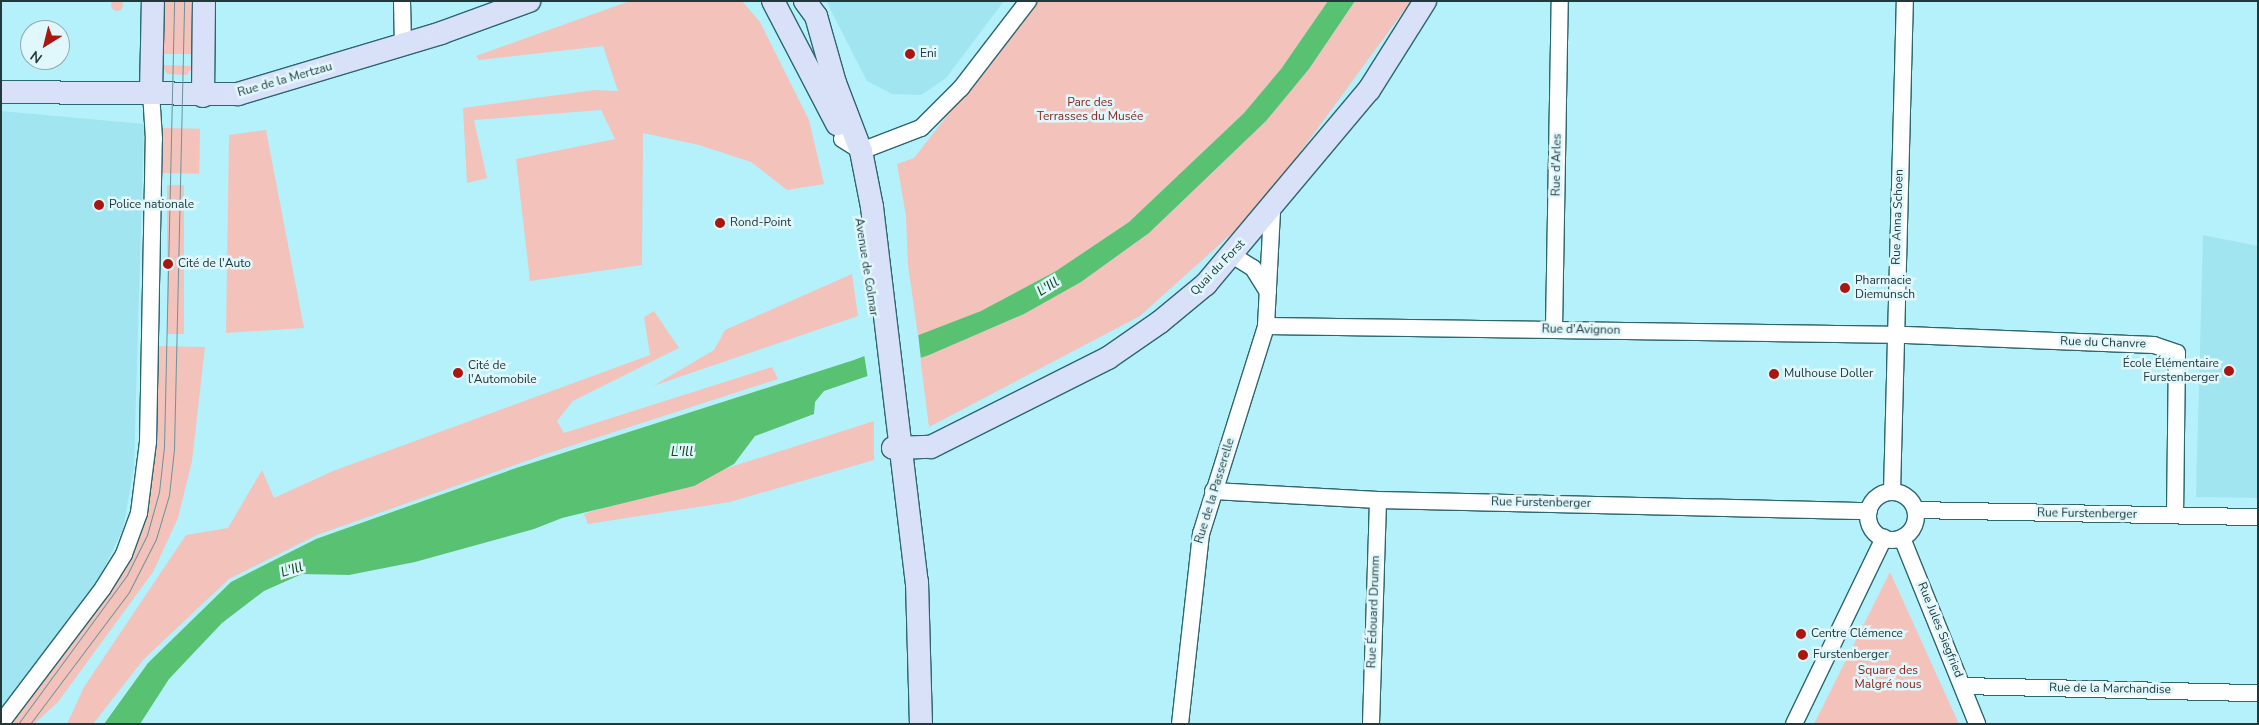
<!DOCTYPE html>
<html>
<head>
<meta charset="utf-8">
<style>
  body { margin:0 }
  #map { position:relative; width:2259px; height:725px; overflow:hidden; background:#b5f1fb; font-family:"Nunito Sans",sans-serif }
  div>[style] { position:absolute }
  .built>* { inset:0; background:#a1e5f1 }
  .green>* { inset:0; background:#f2c2bb; transform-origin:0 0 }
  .round { border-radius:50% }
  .water>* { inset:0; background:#58c272 }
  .pier>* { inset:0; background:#b5f1fb }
  .roads { filter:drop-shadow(1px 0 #2c666f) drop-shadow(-1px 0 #2c666f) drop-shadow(0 1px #2c666f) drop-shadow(0 -1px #2c666f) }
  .street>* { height:16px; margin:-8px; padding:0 8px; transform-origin:8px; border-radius:8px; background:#fff }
  .street>.ring { margin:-8px; padding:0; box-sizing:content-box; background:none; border:16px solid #fff; border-radius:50% }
  .secondary>* { height:22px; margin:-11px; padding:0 11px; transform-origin:11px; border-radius:11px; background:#d9e1f9 }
  .tram>* { height:1px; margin:-0.5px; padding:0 0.5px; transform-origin:0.5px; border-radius:0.5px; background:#6a949b }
  .dots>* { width:14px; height:14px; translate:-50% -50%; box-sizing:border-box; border:2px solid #e0f7fb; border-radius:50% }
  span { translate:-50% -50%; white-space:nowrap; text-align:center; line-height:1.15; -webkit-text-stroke:5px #e0f7fb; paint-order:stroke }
  .poi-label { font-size:12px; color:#21393d }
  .left { translate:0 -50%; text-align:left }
  .right { translate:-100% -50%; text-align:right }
  .street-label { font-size:12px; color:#21393d }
  .park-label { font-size:12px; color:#8b1e16 }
  .water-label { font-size:14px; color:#194424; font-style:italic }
  .frame { position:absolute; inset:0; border:2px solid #21393d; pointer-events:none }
  .north { position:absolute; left:20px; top:20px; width:50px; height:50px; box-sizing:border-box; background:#e0f7fb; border:1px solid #94abaf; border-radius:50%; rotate:216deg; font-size:14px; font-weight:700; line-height:20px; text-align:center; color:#21393d }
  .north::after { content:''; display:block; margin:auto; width:18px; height:22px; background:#a91710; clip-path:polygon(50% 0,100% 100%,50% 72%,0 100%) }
</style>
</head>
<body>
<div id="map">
  <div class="built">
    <i style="clip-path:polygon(826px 1px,1004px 1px,946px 78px,921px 95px,892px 94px,867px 81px)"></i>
    <i style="clip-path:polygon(1px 111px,144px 124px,134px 467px,123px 529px,97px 583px,1px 711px)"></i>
    <i style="clip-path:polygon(2203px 235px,2258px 246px,2258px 498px,2196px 497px)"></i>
  </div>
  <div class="green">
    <i class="round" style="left:111px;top:-1px;width:12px;height:12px"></i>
    <i style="left:163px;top:1px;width:31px;height:53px"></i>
    <i style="clip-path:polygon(630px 1px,742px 1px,760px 22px,809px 120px,824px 184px,787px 190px,751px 162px,699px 145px,643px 133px,642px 265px,530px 281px,516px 159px,615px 139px,601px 110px,474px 120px,487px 178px,467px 183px,463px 108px,595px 90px,618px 91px,603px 46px,479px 60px,476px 56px)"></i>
    <i style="clip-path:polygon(1036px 1px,1328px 1px,1281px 69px,1244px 113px,1129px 222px,1056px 271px,981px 311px,918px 336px,908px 265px,906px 216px,897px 164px,914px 158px)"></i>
    <i style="clip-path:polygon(1355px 1px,1411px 1px,1258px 210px,1140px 316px,929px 427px,920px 357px,1024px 314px,1081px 282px,1149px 233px,1266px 121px,1309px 69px)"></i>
    <i style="clip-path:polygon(162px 65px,193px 66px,187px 75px,167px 74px)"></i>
    <i style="left:160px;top:128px;width:40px;height:45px;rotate:1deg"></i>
    <i style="clip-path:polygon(266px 130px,304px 328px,226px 333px,229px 135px)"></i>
    <i style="left:167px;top:185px;width:17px;height:149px"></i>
    <i style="clip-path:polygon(852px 274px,858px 316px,653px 386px,714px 350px,725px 330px)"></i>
    <i style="clip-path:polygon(654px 311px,679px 348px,573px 401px,557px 421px,564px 433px,772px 367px,778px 379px,546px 454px,317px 535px,229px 579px,144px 659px,93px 724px,67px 724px,84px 687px,186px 535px,228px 528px,262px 470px,274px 498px,333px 471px,650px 355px,644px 317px)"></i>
    <i style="clip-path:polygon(155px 346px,205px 347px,192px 461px,178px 518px,153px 572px,58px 702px,34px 724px,10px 724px,124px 568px)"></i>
    <i style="clip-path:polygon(874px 421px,874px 460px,730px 502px,588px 524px,584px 514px)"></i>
    <i style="clip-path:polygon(1890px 572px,1959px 724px,1814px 724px)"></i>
  </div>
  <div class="water">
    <i style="clip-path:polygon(1328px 1px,1355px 1px,1309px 69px,1266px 121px,1149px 233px,1081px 282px,1024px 314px,929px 355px,824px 391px,815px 402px,814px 414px,755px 436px,734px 464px,694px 486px,562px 518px,534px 529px,415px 562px,349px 575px,302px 574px,264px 591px,222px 623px,169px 679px,140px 724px,104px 724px,148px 663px,231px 582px,316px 539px,516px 468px,854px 360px,981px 311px,1056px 271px,1129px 222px,1244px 113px,1281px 69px)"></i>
  </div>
  <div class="pier">
    <i style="clip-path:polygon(918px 333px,921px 360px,868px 379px,864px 354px)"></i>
  </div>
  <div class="roads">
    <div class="street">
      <i style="left:402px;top:1px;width:44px;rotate:88.7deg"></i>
      <i style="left:842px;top:139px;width:22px;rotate:32deg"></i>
      <i style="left:861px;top:151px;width:64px;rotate:-21deg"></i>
      <i style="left:921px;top:128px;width:57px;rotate:-45deg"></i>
      <i style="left:961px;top:88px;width:110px;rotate:-52.4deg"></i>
      <i style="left:1232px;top:255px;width:25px;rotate:32deg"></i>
      <i style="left:1253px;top:268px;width:28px;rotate:58deg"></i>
      <i style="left:1266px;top:326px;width:640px;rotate:0.81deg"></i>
      <i style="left:1906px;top:335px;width:248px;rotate:2.3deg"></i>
      <i style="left:2154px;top:345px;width:24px;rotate:19deg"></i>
      <i style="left:2177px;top:353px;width:162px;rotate:90.7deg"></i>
      <i style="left:1554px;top:329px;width:328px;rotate:-89deg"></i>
      <i style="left:1213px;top:491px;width:165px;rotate:3.1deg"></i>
      <i style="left:1378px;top:500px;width:491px;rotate:1.3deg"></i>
      <i style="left:1892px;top:492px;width:491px;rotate:-88.5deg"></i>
      <i class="ring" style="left:1868px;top:492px;width:32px;height:32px"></i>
      <i style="left:1916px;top:510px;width:342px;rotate:1.2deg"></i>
      <i style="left:1902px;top:538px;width:201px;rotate:68deg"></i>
      <i style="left:1963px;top:686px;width:295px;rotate:1.4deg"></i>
      <i style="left:1px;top:723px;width:169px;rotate:-52.9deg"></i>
      <i style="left:103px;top:588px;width:40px;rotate:-58deg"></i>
      <i style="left:124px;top:554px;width:44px;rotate:-69.9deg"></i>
      <i style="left:139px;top:513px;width:72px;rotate:-82.8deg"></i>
      <i style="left:148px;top:442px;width:303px;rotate:-88.9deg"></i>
      <i style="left:154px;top:139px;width:46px;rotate:-93.7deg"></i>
      <i style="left:1180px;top:724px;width:191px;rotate:-83.7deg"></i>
      <i style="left:1201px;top:534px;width:218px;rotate:-72.6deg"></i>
      <i style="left:1266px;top:326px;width:116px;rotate:-87deg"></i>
      <i style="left:1371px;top:724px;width:224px;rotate:-88.2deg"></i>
      <i style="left:1794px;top:724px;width:207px;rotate:-64.2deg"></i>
    </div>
    <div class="secondary">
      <i style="left:773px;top:1px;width:139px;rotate:62.5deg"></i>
      <i style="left:805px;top:1px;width:19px;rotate:54deg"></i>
      <i style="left:816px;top:16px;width:70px;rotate:74.2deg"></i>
      <i style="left:835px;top:83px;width:73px;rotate:69.1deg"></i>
      <i style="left:861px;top:151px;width:57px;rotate:78.9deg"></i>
      <i style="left:872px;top:207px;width:378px;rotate:83.2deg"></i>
      <i style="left:917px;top:582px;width:142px;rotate:88.4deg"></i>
      <i style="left:1px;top:92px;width:237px;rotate:0.5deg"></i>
      <i style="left:238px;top:94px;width:212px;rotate:-16.7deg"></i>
      <i style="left:441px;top:33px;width:94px;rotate:-20deg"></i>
      <i style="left:151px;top:93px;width:92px;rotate:-88.8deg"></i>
      <i style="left:203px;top:96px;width:95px;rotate:-89.4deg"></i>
      <i style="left:893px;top:448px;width:38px;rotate:-2deg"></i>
      <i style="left:931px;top:447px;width:198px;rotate:-26.7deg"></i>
      <i style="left:1108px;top:358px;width:63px;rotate:-34.7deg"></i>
      <i style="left:1160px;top:322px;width:60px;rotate:-39.6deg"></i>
      <i style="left:1206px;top:284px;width:253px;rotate:-50deg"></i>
      <i style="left:1369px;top:90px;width:105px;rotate:-57.8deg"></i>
    </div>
  </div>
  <div class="tram">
    <i style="left:18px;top:724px;width:185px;rotate:-53.8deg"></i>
    <i style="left:127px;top:575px;width:45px;rotate:-63.4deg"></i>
    <i style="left:147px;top:535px;width:45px;rotate:-74.4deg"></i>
    <i style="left:159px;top:492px;width:45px;rotate:-83.7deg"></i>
    <i style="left:164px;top:447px;width:446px;rotate:-88.7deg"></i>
    <i style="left:30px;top:724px;width:165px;rotate:-53.1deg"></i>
    <i style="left:129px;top:592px;width:59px;rotate:-63deg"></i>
    <i style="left:156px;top:539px;width:46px;rotate:-73.5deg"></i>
    <i style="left:169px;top:495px;width:46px;rotate:-83.8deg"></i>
    <i style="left:174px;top:449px;width:448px;rotate:-88.7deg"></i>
  </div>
  <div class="dots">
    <i style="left:910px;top:54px;background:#a91710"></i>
    <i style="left:99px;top:205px;background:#a91710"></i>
    <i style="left:720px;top:223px;background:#a91710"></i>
    <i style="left:168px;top:264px;background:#a91710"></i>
    <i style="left:1845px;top:288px;background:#a91710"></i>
    <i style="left:2229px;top:371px;background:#a91710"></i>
    <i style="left:458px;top:373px;background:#a91710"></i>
    <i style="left:1774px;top:374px;background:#a91710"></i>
    <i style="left:1801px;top:634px;background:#a91710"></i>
    <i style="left:1803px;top:655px;background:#a91710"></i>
  </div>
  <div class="poi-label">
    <span class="left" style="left:920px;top:54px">Eni</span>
    <span class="left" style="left:109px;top:205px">Police nationale</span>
    <span class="left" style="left:730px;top:223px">Rond-Point</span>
    <span class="left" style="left:178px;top:264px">Cité de l'Auto</span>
    <span class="left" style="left:1855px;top:288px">Pharmacie<br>Diemunsch</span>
    <span class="right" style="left:2219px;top:371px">École Élémentaire<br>Furstenberger</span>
    <span class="left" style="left:468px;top:373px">Cité de<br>l'Automobile</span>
    <span class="left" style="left:1784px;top:374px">Mulhouse Doller</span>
    <span class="left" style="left:1811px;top:634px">Centre Clémence</span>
    <span class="left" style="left:1813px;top:655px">Furstenberger</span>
  </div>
  <div class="street-label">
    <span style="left:285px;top:80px;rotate:-16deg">Rue de la Mertzau</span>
    <span style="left:1557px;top:165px;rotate:-89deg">Rue d'Arles</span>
    <span style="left:1898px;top:217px;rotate:-88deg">Rue Anna Schoen</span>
    <span style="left:866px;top:267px;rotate:81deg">Avenue de Colmar</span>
    <span style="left:1218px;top:268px;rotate:-46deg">Quai du Forst</span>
    <span style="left:1581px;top:330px;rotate:1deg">Rue d'Avignon</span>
    <span style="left:2103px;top:343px;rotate:2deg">Rue du Chanvre</span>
    <span style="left:1215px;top:491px;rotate:-73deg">Rue de la Passerelle</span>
    <span style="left:1541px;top:503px;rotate:1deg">Rue Furstenberger</span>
    <span style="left:2087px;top:514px;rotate:1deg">Rue Furstenberger</span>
    <span style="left:1374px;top:612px;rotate:-88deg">Rue Édouard Drumm</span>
    <span style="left:1940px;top:630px;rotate:68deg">Rue Jules Siegfried</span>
    <span style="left:2110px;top:689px;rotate:1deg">Rue de la Marchandise</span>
  </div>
  <div class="park-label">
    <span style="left:1090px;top:110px">Parc des<br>Terrasses du Musée</span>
    <span style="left:1888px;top:678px">Square des<br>Malgré nous</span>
  </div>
  <div class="water-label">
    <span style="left:1048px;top:287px;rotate:-32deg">L'Ill</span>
    <span style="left:682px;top:452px">L'Ill</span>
    <span style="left:292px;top:570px;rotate:-17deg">L'Ill</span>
  </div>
  <div class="frame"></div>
  <div class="north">N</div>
</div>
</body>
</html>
